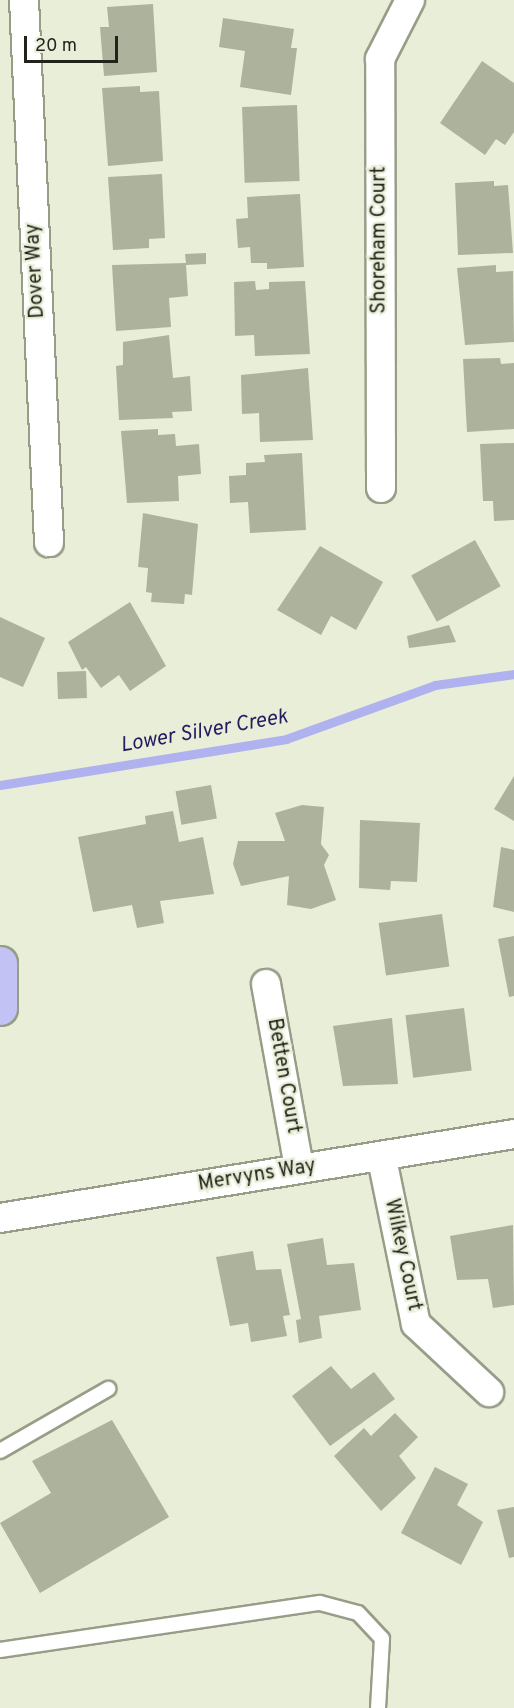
<!DOCTYPE html>
<html>
<head>
<meta charset="utf-8">
<style>
  body { margin:0 }
  #map { position:relative; width:514px; height:1708px; overflow:hidden; background:#e8eed7; font-family:Overpass,sans-serif }
  div>[style] { position:absolute }
  .stream>* { height:9px; margin:-4.5px; padding:0 4.5px; transform-origin:4.5px; border-radius:4.5px; background:#b0b1ef }
  .building>* { inset:0; background:#acb29c; transform-origin:0 0 }
  .roads { filter:drop-shadow(2px 0 #979d87) drop-shadow(-2px 0 #979d87) drop-shadow(0 2px #979d87) drop-shadow(0 -2px #979d87) }
  .service>* { height:14px; margin:-7px; padding:0 7px; transform-origin:7px; border-radius:7px; background:#fff }
  .minor>* { height:28px; margin:-14px; padding:0 14px; transform-origin:14px; border-radius:14px; background:#fff }
  .trunk>* { height:33px; margin:-16.5px; padding:0 16.5px; transform-origin:16.5px; border-radius:16.5px; background:#c2c3f4 }
  span { translate:-50% -50%; white-space:nowrap; text-align:center; line-height:1.15; -webkit-text-stroke:4.5px #e8eed7; paint-order:stroke }
  .street-label { font-size:20px; color:#22241c }
  .water-label { font-size:21px; color:#261a61; font-style:italic }
  .scale { position:absolute; left:24px; top:36px; width:94px; height:27px; box-sizing:border-box; border:3px solid #22241c; border-top:0; padding-left:8px; font-size:18px; line-height:21px; white-space:nowrap; color:#22241c; -webkit-text-stroke:4px #e8eed7; paint-order:stroke }
</style>
</head>
<body>
<div id="map">
  <div class="stream">
    <i style="left:0;top:785px;width:290px;rotate:-9.1deg"></i>
    <i style="left:286px;top:739px;width:158px;rotate:-19.9deg"></i>
    <i style="left:435px;top:685px;width:80px;rotate:-7.9deg"></i>
  </div>
  <div class="building">
    <i style="clip-path:polygon(153px 4px,157px 72px,104px 76px,100px 27px,109px 27px,107px 7px)"></i>
    <i style="clip-path:polygon(223px 18px,294px 29px,291px 48px,297px 48px,291px 95px,240px 87px,245px 51px,219px 47px)"></i>
    <i style="clip-path:polygon(482px 61px,514px 83px,514px 132px,505px 145px,496px 139px,485px 155px,440px 123px)"></i>
    <i style="clip-path:polygon(140px 86px,140px 92px,159px 91px,163px 161px,108px 166px,102px 88px)"></i>
    <i style="left:297px;top:105px;width:76px;height:55px;rotate:88deg"></i>
    <i style="clip-path:polygon(162px 174px,165px 238px,149px 239px,149px 248px,113px 250px,108px 177px)"></i>
    <i style="clip-path:polygon(494px 181px,494px 186px,508px 185px,513px 253px,458px 255px,455px 183px)"></i>
    <i style="clip-path:polygon(300px 194px,304px 267px,267px 269px,267px 263px,251px 263px,250px 247px,238px 248px,236px 219px,248px 218px,247px 197px)"></i>
    <i style="clip-path:polygon(206px 253px,206px 264px,186px 265px,188px 296px,169px 298px,171px 327px,116px 331px,112px 265px,186px 263px,185px 254px)"></i>
    <i style="clip-path:polygon(496px 265px,496px 272px,513px 271px,514px 342px,465px 345px,457px 268px)"></i>
    <i style="clip-path:polygon(255px 281px,256px 290px,269px 289px,269px 282px,305px 281px,310px 354px,255px 356px,254px 335px,235px 336px,234px 282px)"></i>
    <i style="clip-path:polygon(169px 335px,173px 378px,190px 376px,192px 411px,172px 412px,173px 418px,119px 420px,116px 366px,123px 365px,123px 342px)"></i>
    <i style="clip-path:polygon(500px 358px,501px 364px,514px 363px,514px 429px,467px 432px,463px 359px)"></i>
    <i style="clip-path:polygon(308px 368px,313px 440px,260px 442px,259px 413px,242px 414px,241px 375px)"></i>
    <i style="clip-path:polygon(158px 429px,158px 435px,175px 434px,176px 446px,199px 444px,201px 474px,178px 476px,179px 501px,127px 503px,121px 431px)"></i>
    <i style="clip-path:polygon(514px 443px,514px 520px,494px 521px,493px 501px,483px 501px,480px 444px)"></i>
    <i style="clip-path:polygon(302px 453px,306px 530px,250px 533px,248px 502px,230px 503px,229px 476px,246px 475px,246px 463px,265px 462px,264px 455px)"></i>
    <i style="clip-path:polygon(143px 513px,198px 524px,192px 595px,185px 594px,184px 604px,151px 602px,152px 593px,146px 592px,148px 568px,138px 567px)"></i>
    <i style="left:475px;top:540px;width:53px;height:73px;rotate:61deg"></i>
    <i style="clip-path:polygon(320px 546px,383px 582px,356px 630px,331px 616px,321px 635px,277px 610px)"></i>
    <i style="clip-path:polygon(130px 602px,166px 666px,130px 691px,119px 675px,101px 688px,86px 667px,82px 670px,68px 642px)"></i>
    <i style="clip-path:polygon(0 617px,45px 638px,23px 687px,0 677px)"></i>
    <i style="clip-path:polygon(449px 625px,456px 642px,409px 648px,407px 636px)"></i>
    <i style="left:86px;top:671px;width:27px;height:29px;rotate:88deg"></i>
    <i style="clip-path:polygon(514px 776px,514px 821px,494px 809px)"></i>
    <i style="left:211px;top:785px;width:34px;height:36px;rotate:80deg"></i>
    <i style="clip-path:polygon(302px 805px,324px 807px,321px 844px,329px 855px,324px 865px,336px 900px,311px 909px,287px 905px,289px 876px,241px 886px,233px 864px,238px 841px,285px 841px,275px 813px)"></i>
    <i style="clip-path:polygon(173px 811px,179px 842px,203px 837px,214px 894px,160px 901px,164px 923px,137px 928px,132px 905px,93px 912px,78px 837px,146px 824px,145px 816px)"></i>
    <i style="clip-path:polygon(360px 820px,420px 823px,417px 882px,391px 881px,390px 890px,359px 888px)"></i>
    <i style="clip-path:polygon(501px 847px,514px 850px,514px 912px,493px 907px)"></i>
    <i style="left:442px;top:914px;width:53px;height:64px;rotate:82deg"></i>
    <i style="clip-path:polygon(514px 936px,514px 996px,509px 997px,498px 939px)"></i>
    <i style="left:464px;top:1008px;width:63px;height:59px;rotate:83deg"></i>
    <i style="clip-path:polygon(392px 1018px,398px 1084px,343px 1086px,333px 1026px)"></i>
    <i style="clip-path:polygon(513px 1225px,514px 1305px,493px 1308px,488px 1279px,457px 1280px,450px 1236px)"></i>
    <i style="clip-path:polygon(323px 1238px,327px 1265px,354px 1263px,361px 1310px,319px 1316px,322px 1338px,299px 1343px,296px 1320px,301px 1319px,287px 1244px)"></i>
    <i style="clip-path:polygon(253px 1251px,256px 1270px,281px 1269px,290px 1315px,283px 1316px,287px 1336px,251px 1342px,248px 1323px,230px 1326px,216px 1257px)"></i>
    <i style="clip-path:polygon(331px 1366px,351px 1389px,374px 1372px,395px 1399px,330px 1446px,292px 1396px)"></i>
    <i style="clip-path:polygon(395px 1413px,418px 1437px,399px 1456px,416px 1478px,381px 1511px,334px 1456px,364px 1428px,371px 1436px)"></i>
    <i style="clip-path:polygon(112px 1420px,169px 1517px,40px 1593px,0 1523px,51px 1493px,32px 1461px)"></i>
    <i style="clip-path:polygon(435px 1467px,468px 1484px,457px 1505px,483px 1522px,461px 1565px,401px 1533px)"></i>
    <i style="clip-path:polygon(514px 1507px,514px 1557px,509px 1558px,497px 1510px)"></i>
  </div>
  <div class="roads">
    <div class="service">
      <i style="left:0;top:1451px;width:125px;rotate:-29.9deg"></i>
      <i style="left:0;top:1650px;width:323px;rotate:-8.4deg"></i>
      <i style="left:320px;top:1603px;width:39px;rotate:15deg"></i>
      <i style="left:358px;top:1613px;width:35px;rotate:47deg"></i>
      <i style="left:382px;top:1639px;width:69px;rotate:93.3deg"></i>
    </div>
    <div class="minor">
      <i style="left:24px;top:0;width:543px;rotate:87.36deg"></i>
      <i style="left:381px;top:488px;width:429px;rotate:-90.1deg"></i>
      <i style="left:380px;top:59px;width:66px;rotate:-63deg"></i>
      <i style="left:266px;top:984px;width:187px;rotate:79.8deg"></i>
      <i style="left:382px;top:1159px;width:168px;rotate:78.4deg"></i>
      <i style="left:416px;top:1324px;width:100px;rotate:43deg"></i>
      <i style="left:0;top:1218px;width:521px;rotate:-9.28deg"></i>
    </div>
    <div class="trunk">
      <i style="left:0;top:963px;width:45px;rotate:90deg"></i>
    </div>
  </div>
  <div class="street-label">
    <span style="left:380px;top:240px;rotate:-90deg">Shoreham Court</span>
    <span style="left:36px;top:271px;rotate:-93deg">Dover Way</span>
    <span style="left:283px;top:1076px;rotate:80deg">Betten Court</span>
    <span style="left:257px;top:1176px;rotate:-9deg">Mervyns Way</span>
    <span style="left:402px;top:1255px;rotate:78deg">Wilkey Court</span>
  </div>
  <div class="water-label">
    <span style="left:204px;top:732px;rotate:-10deg">Lower Silver Creek</span>
  </div>
  <div class="scale">20 m</div>
</div>
</body>
</html>
